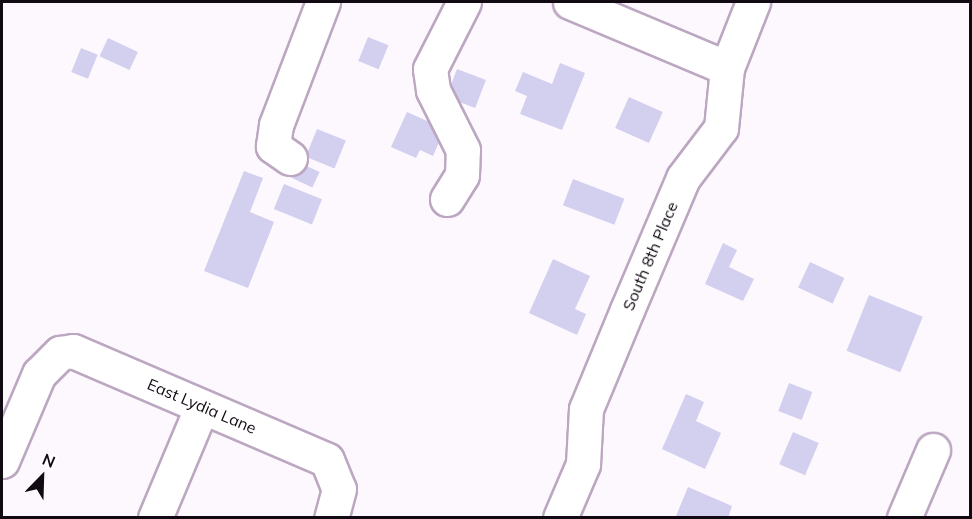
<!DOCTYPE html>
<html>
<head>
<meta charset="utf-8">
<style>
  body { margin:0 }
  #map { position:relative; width:972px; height:519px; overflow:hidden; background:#fdf8fe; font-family:Mulish,sans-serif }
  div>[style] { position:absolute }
  .building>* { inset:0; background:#d2cfef; transform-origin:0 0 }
  .roads { filter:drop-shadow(2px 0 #bca7c1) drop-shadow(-2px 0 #bca7c1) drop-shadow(0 2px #bca7c1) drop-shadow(0 -2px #bca7c1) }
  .minor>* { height:33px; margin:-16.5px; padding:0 16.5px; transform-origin:16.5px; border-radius:16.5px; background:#fff }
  span { translate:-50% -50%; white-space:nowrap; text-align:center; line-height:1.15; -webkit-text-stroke:5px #fff; paint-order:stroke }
  .street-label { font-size:16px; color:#120a13 }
  .frame { position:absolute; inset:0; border:3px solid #120a13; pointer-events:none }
  .north { position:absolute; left:12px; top:447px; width:60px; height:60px; -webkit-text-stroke:4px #fff; paint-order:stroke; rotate:23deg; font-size:16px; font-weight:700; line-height:24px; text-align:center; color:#120a13 }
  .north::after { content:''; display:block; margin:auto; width:21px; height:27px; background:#120a13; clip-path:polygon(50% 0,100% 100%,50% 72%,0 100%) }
</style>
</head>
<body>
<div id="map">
  <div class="building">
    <i style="left:368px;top:37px;width:22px;height:26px;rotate:22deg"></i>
    <i style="left:108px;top:38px;width:33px;height:20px;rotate:25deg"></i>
    <i style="left:81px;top:48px;width:18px;height:26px;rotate:22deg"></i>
    <i style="clip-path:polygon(560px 63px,585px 73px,562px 130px,520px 114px,527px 96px,515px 91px,523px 72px,552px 84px)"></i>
    <i style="left:457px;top:69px;width:31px;height:30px;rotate:21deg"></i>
    <i style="left:629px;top:97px;width:37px;height:34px;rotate:24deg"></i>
    <i style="clip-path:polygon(407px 112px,445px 129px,433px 156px,420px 150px,416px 158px,391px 147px)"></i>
    <i style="left:317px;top:129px;width:31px;height:30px;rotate:22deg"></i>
    <i style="left:296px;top:161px;width:26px;height:17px;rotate:25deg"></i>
    <i style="clip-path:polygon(244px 171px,263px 178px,250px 212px,274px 222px,248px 288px,204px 271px)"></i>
    <i style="left:573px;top:179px;width:55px;height:28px;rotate:21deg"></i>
    <i style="left:284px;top:184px;width:41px;height:27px;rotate:22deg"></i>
    <i style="clip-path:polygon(723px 243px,737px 250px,729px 267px,754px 279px,743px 301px,705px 284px)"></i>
    <i style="clip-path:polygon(553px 259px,590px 276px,575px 309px,586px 314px,577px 335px,529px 313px)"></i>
    <i style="left:810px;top:262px;width:38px;height:28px;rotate:25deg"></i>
    <i style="left:869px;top:295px;width:58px;height:60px;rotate:22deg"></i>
    <i style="left:789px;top:383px;width:25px;height:30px;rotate:21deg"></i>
    <i style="clip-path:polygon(686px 394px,704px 402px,696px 421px,721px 433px,705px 469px,662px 449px)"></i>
    <i style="left:793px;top:432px;width:28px;height:35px;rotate:23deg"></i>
    <i style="clip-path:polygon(688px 487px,732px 506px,728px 518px,676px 516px)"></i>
  </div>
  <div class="roads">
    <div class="minor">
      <i style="left:570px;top:2px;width:170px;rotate:22.8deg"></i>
      <i style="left:290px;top:158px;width:21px;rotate:-145deg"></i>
      <i style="left:273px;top:146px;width:21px;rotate:-82deg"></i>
      <i style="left:276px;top:125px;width:132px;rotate:-69.1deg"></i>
      <i style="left:447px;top:199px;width:28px;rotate:-58deg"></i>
      <i style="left:462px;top:175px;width:25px;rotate:-88deg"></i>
      <i style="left:463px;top:150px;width:67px;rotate:-116.6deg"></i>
      <i style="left:433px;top:90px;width:21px;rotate:-98deg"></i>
      <i style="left:430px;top:69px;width:75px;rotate:-63.1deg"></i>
      <i style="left:2px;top:461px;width:95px;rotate:-67deg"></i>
      <i style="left:39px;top:374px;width:30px;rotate:-45deg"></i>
      <i style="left:60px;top:353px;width:13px;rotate:-9deg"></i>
      <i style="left:73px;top:351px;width:276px;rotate:23.2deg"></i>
      <i style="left:327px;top:460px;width:31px;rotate:68deg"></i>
      <i style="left:339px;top:489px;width:30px;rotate:105deg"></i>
      <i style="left:155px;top:518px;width:121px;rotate:-67.2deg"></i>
      <i style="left:560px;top:518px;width:59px;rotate:-66.9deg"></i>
      <i style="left:583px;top:464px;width:55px;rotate:-86.9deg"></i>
      <i style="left:586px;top:409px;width:107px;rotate:-67.5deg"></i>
      <i style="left:627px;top:310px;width:143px;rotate:-67deg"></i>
      <i style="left:683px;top:178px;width:63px;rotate:-52.8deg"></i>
      <i style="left:721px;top:128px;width:60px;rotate:-84.3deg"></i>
      <i style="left:727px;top:68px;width:71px;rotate:-68.5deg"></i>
      <i style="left:904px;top:518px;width:74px;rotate:-66.9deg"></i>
    </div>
  </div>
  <div class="street-label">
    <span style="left:650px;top:256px;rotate:-67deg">South 8th Place</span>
    <span style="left:202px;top:406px;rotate:23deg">East Lydia Lane</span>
  </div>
  <div class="frame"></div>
  <div class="north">N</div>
</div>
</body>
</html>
